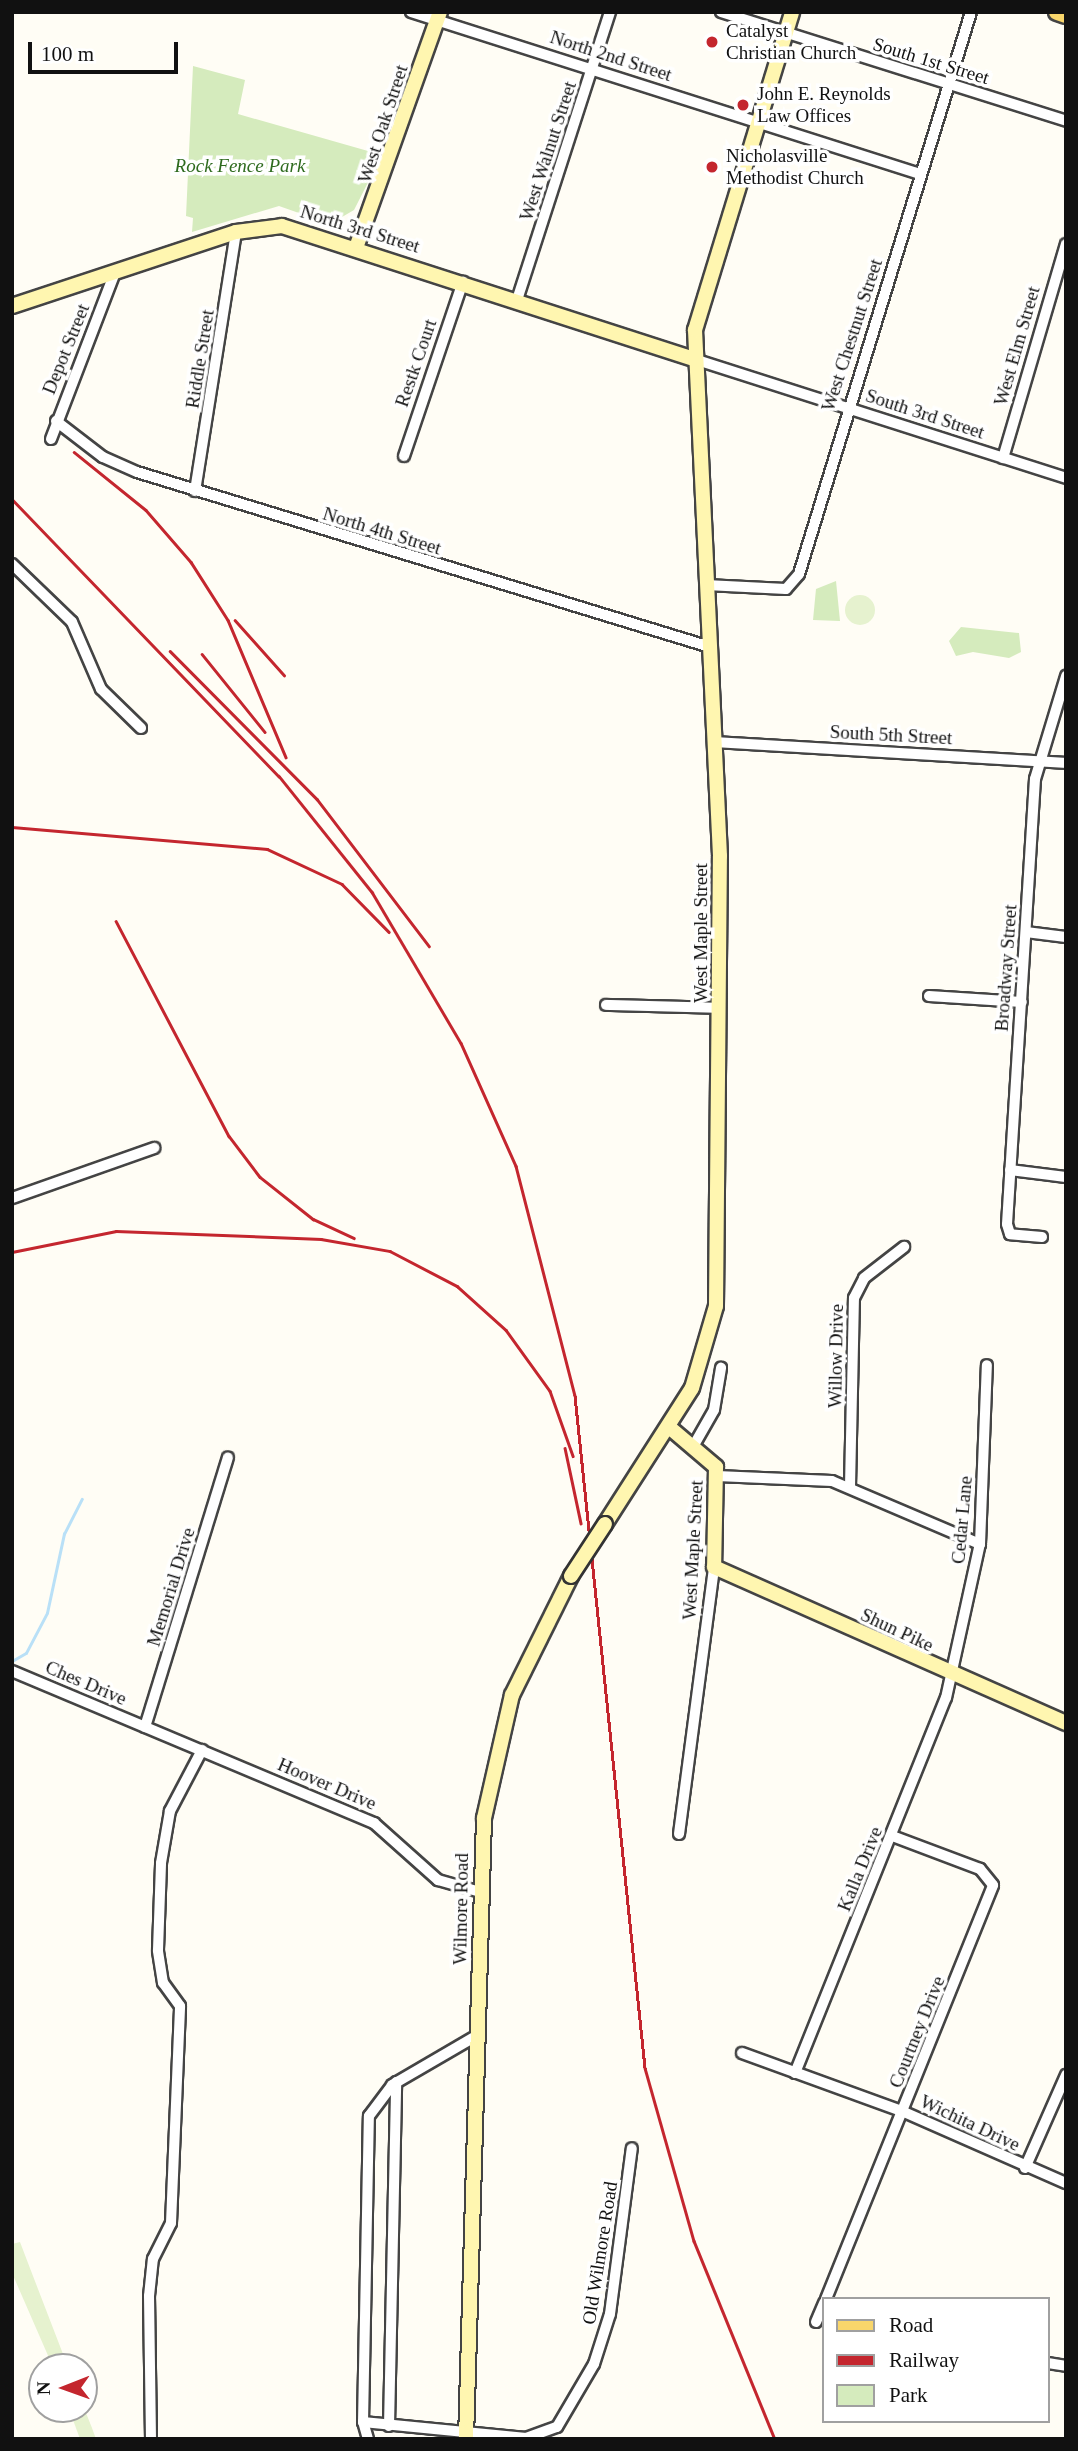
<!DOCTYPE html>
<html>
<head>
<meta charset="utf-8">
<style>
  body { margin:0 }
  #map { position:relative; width:1078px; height:2451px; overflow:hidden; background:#fffdf5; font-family:"Times New Roman",serif }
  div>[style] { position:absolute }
  .green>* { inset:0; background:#d5ebbd }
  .pitch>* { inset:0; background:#e6f2cf }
  .round { border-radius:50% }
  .stream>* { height:2.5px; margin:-1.25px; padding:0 1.25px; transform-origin:1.25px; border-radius:1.25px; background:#b9e0f7 }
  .roads { filter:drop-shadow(2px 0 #444) drop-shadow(-2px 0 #444) drop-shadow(0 2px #444) drop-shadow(0 -2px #444) }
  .street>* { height:10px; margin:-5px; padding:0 5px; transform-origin:5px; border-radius:5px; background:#fff }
  .secondary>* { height:14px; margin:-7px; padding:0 7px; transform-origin:7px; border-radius:7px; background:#fff6b0 }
  .primary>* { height:16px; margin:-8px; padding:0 8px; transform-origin:8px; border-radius:8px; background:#f9d66b }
  .rail>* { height:2.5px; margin:-1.25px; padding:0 1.25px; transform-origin:1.25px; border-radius:1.25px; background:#c4262e }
  .bridges { filter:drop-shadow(2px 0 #333) drop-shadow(-2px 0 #333) drop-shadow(0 2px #333) drop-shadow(0 -2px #333) }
  .secondary-bridge>* { height:14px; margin:-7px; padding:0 7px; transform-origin:7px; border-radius:7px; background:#fff6b0 }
  .dots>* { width:19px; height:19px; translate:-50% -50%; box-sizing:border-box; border:4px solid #fff; border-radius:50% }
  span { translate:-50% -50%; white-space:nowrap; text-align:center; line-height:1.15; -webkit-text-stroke:7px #fff; paint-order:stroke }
  .poi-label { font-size:19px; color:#111 }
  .left { translate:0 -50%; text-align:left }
  .street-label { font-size:19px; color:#111 }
  .park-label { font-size:19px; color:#2f6b1f; font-style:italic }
  .frame { position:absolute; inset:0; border:14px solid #111; pointer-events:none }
  .legend { position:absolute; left:822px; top:2297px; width:228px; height:126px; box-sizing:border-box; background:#fff; border:2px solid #a0a0a0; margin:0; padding:9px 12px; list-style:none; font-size:21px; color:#111 }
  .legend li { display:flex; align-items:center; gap:14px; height:35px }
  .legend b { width:35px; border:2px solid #a0a0a0 }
  .north { position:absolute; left:28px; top:2353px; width:70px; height:70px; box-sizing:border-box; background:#fff; border:2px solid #a0a0a0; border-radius:50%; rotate:269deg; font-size:19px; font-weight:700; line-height:28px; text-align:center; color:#111 }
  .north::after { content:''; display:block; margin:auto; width:24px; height:32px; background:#c4262e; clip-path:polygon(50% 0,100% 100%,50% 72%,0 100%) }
  .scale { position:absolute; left:28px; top:42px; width:150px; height:32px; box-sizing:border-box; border:4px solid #111; border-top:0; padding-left:9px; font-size:21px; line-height:24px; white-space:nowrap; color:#111; -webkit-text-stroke:5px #fff; paint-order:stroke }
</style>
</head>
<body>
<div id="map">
  <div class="green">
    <i style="clip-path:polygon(193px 66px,245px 80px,238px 114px,382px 155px,354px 210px,330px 224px,279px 206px,192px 232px,193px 218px,186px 216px)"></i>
    <i style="clip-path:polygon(836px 581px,840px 621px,813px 620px,816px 589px)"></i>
    <i style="clip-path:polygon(961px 627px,1019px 633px,1021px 652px,1009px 658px,973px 652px,956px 656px,949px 641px)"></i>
  </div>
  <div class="pitch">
    <i class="round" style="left:845px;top:595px;width:30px;height:30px"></i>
    <i style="clip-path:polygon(20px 2242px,28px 2263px,68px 2367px,53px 2367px,12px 2273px,12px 2244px)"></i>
    <i style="clip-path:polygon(84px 2408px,92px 2428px,96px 2439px,80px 2439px,69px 2409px)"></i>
  </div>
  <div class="stream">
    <i style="left:12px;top:1661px;width:16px;rotate:-30deg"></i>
    <i style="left:26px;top:1653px;width:45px;rotate:-62.3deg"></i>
    <i style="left:47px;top:1613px;width:81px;rotate:-77.9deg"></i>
    <i style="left:64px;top:1534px;width:39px;rotate:-63deg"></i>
    <i style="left:12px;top:1681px;width:7px;rotate:90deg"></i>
  </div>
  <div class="roads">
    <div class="street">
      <i style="left:411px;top:12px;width:534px;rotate:17.65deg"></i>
      <i style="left:721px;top:12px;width:362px;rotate:17.5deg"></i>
      <i style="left:517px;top:300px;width:303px;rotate:-72.1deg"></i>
      <i style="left:694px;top:359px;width:391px;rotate:17.7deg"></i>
      <i style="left:56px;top:421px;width:59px;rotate:37.5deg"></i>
      <i style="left:103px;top:457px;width:37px;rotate:24deg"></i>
      <i style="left:137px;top:472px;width:599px;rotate:16.98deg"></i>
      <i style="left:51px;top:439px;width:179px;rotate:-69deg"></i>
      <i style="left:404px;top:456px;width:184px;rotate:-71.3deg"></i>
      <i style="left:1003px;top:458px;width:223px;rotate:-73.6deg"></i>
      <i style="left:195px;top:491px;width:262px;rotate:-81deg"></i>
      <i style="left:12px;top:564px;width:83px;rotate:44deg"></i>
      <i style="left:72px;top:622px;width:73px;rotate:66.6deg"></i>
      <i style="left:101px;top:689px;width:56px;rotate:44.3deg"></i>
      <i style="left:706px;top:585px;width:80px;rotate:2.9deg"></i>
      <i style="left:786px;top:589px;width:20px;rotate:-49deg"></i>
      <i style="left:799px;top:574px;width:588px;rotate:-72.98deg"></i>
      <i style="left:715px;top:742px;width:352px;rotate:3.4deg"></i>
      <i style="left:1026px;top:932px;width:40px;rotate:7.1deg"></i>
      <i style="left:929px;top:996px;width:93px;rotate:3.7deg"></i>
      <i style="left:606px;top:1005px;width:114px;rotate:1.5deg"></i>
      <i style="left:1010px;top:1170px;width:56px;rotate:7.1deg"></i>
      <i style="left:12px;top:1198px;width:151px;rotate:-19.4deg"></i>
      <i style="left:1042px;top:1237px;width:32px;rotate:-175deg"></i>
      <i style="left:1010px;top:1234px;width:10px;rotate:-107deg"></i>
      <i style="left:1007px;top:1224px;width:446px;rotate:-86.4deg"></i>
      <i style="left:1035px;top:779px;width:108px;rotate:-73.2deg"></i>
      <i style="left:694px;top:1445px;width:40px;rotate:-60.3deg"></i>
      <i style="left:714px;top:1410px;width:43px;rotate:-80.5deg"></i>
      <i style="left:717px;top:1476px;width:115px;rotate:2.5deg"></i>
      <i style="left:832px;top:1481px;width:161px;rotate:23.1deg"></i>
      <i style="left:850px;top:1487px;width:189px;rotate:-88.8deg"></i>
      <i style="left:854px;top:1298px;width:22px;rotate:-63deg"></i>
      <i style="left:864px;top:1278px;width:51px;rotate:-37.8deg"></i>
      <i style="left:12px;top:1671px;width:393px;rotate:22.8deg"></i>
      <i style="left:374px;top:1823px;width:86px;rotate:41.7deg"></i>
      <i style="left:438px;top:1880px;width:44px;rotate:15.9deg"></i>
      <i style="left:145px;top:1727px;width:282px;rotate:-72.9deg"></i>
      <i style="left:679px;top:1834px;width:269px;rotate:-82.5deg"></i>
      <i style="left:742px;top:2053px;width:172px;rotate:20deg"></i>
      <i style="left:904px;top:2112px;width:177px;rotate:23.7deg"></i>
      <i style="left:795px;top:2073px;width:404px;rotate:-68.1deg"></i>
      <i style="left:946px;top:1698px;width:158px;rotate:-77.6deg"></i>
      <i style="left:980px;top:1544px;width:179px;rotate:-87.8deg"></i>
      <i style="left:1025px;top:2168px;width:102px;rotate:-66.2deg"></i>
      <i style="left:826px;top:2299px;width:446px;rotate:-68deg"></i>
      <i style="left:993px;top:1885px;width:21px;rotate:-129deg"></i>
      <i style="left:980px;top:1869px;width:94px;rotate:-159.4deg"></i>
      <i style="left:816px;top:2322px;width:21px;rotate:-67deg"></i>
      <i style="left:1048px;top:2363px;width:18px;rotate:9deg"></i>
      <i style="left:363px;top:2422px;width:306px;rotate:-88.9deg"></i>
      <i style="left:369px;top:2116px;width:39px;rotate:-53deg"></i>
      <i style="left:392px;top:2085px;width:99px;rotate:-30.2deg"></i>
      <i style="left:389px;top:2426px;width:344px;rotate:-88.8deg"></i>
      <i style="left:151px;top:2439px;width:143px;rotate:-90.8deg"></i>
      <i style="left:149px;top:2296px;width:37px;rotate:-84deg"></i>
      <i style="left:153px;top:2259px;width:40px;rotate:-63.4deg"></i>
      <i style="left:171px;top:2223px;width:217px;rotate:-87.6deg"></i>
      <i style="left:180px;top:2006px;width:29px;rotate:-126deg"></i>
      <i style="left:163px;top:1983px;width:33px;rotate:-99deg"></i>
      <i style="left:158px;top:1950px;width:87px;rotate:-88deg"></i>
      <i style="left:161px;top:1863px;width:53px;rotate:-80.2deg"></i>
      <i style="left:170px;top:1811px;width:69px;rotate:-62.3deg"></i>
      <i style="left:368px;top:2439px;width:18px;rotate:-106deg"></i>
      <i style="left:363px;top:2422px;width:164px;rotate:5.6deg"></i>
      <i style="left:526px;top:2438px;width:33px;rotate:-20deg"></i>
      <i style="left:557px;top:2427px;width:73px;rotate:-59.6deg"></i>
      <i style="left:594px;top:2364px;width:52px;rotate:-72.3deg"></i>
      <i style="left:610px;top:2314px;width:167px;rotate:-82.5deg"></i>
    </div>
    <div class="secondary">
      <i style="left:357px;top:245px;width:247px;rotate:-70.4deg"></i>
      <i style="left:12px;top:306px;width:236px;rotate:-18.3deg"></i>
      <i style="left:236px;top:232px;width:46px;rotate:-7.4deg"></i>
      <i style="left:282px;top:226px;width:433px;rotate:17.9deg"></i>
      <i style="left:669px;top:1427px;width:62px;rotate:40.4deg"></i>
      <i style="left:716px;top:1467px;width:100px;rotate:91.1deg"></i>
      <i style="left:714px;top:1567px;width:385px;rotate:23.9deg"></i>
      <i style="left:605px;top:1524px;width:161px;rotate:-57.4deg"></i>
      <i style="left:692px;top:1388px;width:85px;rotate:-73.7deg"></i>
      <i style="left:716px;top:1306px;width:450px;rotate:-89.5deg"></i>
      <i style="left:720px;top:856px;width:527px;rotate:-92.72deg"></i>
      <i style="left:695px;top:330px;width:332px;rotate:-73deg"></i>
      <i style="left:466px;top:2439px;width:621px;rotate:-88.34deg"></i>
      <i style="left:484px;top:1818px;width:126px;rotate:-77.2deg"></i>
      <i style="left:512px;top:1695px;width:133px;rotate:-63.6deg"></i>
    </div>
    <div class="primary">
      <i style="left:1057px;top:12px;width:9px;rotate:18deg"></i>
    </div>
  </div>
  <div class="rail">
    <i style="left:74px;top:452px;width:92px;rotate:38.9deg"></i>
    <i style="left:146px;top:510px;width:69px;rotate:49.1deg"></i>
    <i style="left:191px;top:562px;width:69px;rotate:57.5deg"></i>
    <i style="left:228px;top:620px;width:149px;rotate:67.1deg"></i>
    <i style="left:12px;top:499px;width:385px;rotate:46.1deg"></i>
    <i style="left:279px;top:776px;width:149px;rotate:51.3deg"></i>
    <i style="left:372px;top:892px;width:175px;rotate:59.5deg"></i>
    <i style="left:461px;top:1043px;width:135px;rotate:65.9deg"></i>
    <i style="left:516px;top:1166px;width:237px;rotate:75.6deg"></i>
    <i style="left:575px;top:1396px;width:676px;rotate:84.05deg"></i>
    <i style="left:645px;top:2068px;width:180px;rotate:74.2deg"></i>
    <i style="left:694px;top:2241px;width:214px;rotate:67.8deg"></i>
    <i style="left:235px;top:620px;width:74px;rotate:48.3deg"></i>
    <i style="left:170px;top:651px;width:209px;rotate:45.2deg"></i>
    <i style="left:317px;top:799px;width:185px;rotate:52.7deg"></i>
    <i style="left:202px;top:654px;width:100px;rotate:51.1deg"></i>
    <i style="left:12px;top:827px;width:256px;rotate:4.9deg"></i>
    <i style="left:267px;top:849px;width:83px;rotate:25deg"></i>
    <i style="left:342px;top:884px;width:67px;rotate:45.6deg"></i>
    <i style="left:116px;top:921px;width:243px;rotate:62.3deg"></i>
    <i style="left:229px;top:1136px;width:51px;rotate:52.9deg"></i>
    <i style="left:260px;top:1177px;width:68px;rotate:38.4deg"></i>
    <i style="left:313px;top:1219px;width:45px;rotate:24.9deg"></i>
    <i style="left:12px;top:1252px;width:106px;rotate:-11.4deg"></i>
    <i style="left:116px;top:1231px;width:205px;rotate:2.2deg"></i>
    <i style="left:321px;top:1239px;width:70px;rotate:9.9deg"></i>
    <i style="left:390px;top:1251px;width:76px;rotate:27.6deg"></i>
    <i style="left:457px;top:1286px;width:66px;rotate:41.9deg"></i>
    <i style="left:506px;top:1330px;width:75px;rotate:54.2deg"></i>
    <i style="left:550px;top:1391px;width:69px;rotate:70.5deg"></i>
    <i style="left:565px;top:1448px;width:77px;rotate:78deg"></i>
  </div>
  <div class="bridges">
    <div class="secondary-bridge">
      <i style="left:571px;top:1576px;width:62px;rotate:-56.8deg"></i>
    </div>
  </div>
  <div class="dots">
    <i style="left:712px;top:42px;background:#c4262e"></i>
    <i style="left:743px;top:105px;background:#c4262e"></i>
    <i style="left:712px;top:167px;background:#c4262e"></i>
  </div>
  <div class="poi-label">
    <span class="left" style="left:726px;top:42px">Catalyst<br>Christian Church</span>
    <span class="left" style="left:757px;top:105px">John E. Reynolds<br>Law Offices</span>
    <span class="left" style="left:726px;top:167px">Nicholasville<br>Methodist Church</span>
  </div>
  <div class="street-label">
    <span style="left:611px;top:56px;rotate:18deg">North 2nd Street</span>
    <span style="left:931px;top:61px;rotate:17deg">South 1st Street</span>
    <span style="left:383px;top:124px;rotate:-72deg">West Oak Street</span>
    <span style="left:548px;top:151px;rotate:-72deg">West Walnut Street</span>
    <span style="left:360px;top:229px;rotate:17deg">North 3rd Street</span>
    <span style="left:852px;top:335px;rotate:-72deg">West Chestnut Street</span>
    <span style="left:1017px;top:346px;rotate:-74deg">West Elm Street</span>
    <span style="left:66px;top:349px;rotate:-68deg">Depot Street</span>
    <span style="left:200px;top:359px;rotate:-81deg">Riddle Street</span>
    <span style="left:416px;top:363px;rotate:-71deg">Restk Court</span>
    <span style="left:925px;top:414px;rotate:18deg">South 3rd Street</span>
    <span style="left:382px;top:531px;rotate:17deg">North 4th Street</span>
    <span style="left:891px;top:735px;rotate:3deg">South 5th Street</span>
    <span style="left:701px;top:933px;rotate:-90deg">West Maple Street</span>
    <span style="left:1006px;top:968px;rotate:-86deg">Broadway Street</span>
    <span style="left:836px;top:1356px;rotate:-89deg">Willow Drive</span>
    <span style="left:962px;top:1520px;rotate:-85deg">Cedar Lane</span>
    <span style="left:693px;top:1550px;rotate:-87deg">West Maple Street</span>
    <span style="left:171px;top:1587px;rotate:-73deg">Memorial Drive</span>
    <span style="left:897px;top:1630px;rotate:25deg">Shun Pike</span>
    <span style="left:86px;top:1683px;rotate:23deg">Ches Drive</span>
    <span style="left:327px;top:1784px;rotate:23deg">Hoover Drive</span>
    <span style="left:860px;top:1869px;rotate:-68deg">Kalla Drive</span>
    <span style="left:461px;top:1909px;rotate:-89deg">Wilmore Road</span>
    <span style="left:917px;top:2032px;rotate:-68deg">Courtney Drive</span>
    <span style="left:970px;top:2123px;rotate:25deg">Wichita Drive</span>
    <span style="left:600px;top:2253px;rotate:-81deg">Old Wilmore Road</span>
  </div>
  <div class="park-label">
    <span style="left:240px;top:166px">Rock Fence Park</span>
  </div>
  <div class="frame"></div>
  <ul class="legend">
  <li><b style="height:9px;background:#f9d66b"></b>Road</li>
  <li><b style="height:9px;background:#c4262e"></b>Railway</li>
  <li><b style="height:19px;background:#d5ebbd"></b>Park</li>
  </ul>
  <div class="north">N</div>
  <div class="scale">100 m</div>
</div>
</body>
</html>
